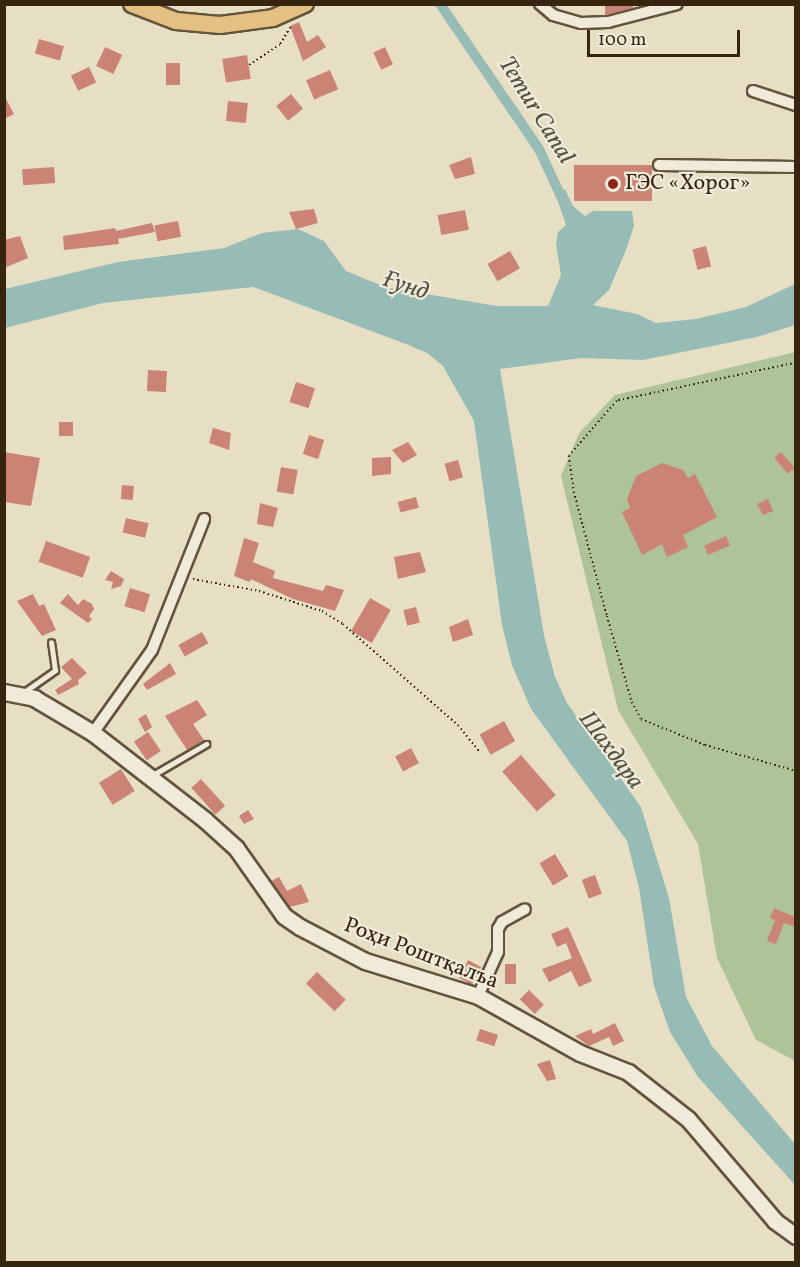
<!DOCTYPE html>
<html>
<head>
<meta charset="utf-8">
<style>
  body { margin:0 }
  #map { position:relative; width:800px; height:1267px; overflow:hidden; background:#e7dfc4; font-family:Vollkorn,serif }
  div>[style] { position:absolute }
  .green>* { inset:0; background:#afc399 }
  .water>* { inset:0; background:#97bcb6 }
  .canal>* { height:10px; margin:-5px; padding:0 5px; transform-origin:5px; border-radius:5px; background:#97bcb6 }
  .building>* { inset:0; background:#ca8375; transform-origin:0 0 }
  .path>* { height:1.5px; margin-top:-0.75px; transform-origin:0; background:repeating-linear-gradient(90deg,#37250f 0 1.5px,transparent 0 4.5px) }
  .roads { filter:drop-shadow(2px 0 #63543c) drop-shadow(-2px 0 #63543c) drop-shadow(0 2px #63543c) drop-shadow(0 -2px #63543c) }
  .lane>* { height:5px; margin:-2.5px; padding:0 2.5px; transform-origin:2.5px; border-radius:2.5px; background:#efead9 }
  .street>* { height:10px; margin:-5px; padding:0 5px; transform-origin:5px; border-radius:5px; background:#efead9 }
  .secondary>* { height:15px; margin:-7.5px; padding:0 7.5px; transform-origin:7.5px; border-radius:7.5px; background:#efead9 }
  .primary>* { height:16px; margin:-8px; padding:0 8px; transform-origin:8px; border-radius:8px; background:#e4c082 }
  .dots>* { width:16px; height:16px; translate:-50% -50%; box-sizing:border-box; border:3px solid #efead9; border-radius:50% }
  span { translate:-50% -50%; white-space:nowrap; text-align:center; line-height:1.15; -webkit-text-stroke:4.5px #efead9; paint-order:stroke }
  .poi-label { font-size:22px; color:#37250f }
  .left { translate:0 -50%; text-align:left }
  .street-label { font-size:22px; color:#37250f }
  .water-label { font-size:24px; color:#545241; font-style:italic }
  .frame { position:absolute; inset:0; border:6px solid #37250f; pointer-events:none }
  .scale { position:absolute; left:587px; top:30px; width:153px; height:27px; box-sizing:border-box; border:3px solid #37250f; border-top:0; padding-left:8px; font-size:18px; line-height:21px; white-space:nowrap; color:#37250f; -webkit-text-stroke:4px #efead9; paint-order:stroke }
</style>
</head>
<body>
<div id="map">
  <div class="green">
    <i style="clip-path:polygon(795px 352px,795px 1061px,756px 1040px,717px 958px,698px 844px,618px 710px,561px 476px,579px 433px,615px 395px)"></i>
  </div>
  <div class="water">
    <i style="clip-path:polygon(565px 189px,573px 206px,585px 216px,593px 211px,632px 211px,634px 226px,626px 250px,609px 290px,593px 305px,637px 314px,656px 323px,696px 319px,746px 307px,795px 284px,795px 325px,757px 337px,643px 360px,581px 358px,500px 369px,544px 635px,555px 677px,567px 703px,641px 807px,669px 898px,686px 997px,712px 1046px,795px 1144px,795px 1185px,698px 1077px,670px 1032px,654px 986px,639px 888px,627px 841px,531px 709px,512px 665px,502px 625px,474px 421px,443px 366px,427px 353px,406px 344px,253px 287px,103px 303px,5px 328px,5px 289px,118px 262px,224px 248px,262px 233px,298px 229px,324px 241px,346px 271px,385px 287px,497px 306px,548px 306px,561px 275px,556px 244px,558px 232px,566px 225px,556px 195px)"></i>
  </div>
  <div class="canal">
    <i style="left:440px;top:4px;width:176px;rotate:55.7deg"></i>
    <i style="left:539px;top:149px;width:62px;rotate:65.1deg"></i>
  </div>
  <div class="building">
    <i style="clip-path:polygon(605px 4px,633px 4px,633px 8px,605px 15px)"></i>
    <i style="clip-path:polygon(299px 22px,307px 42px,318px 35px,326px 47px,303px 61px,290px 26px)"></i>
    <i style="left:39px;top:39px;width:26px;height:15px;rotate:16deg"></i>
    <i style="left:105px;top:47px;width:19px;height:21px;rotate:25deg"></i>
    <i style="left:385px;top:47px;width:19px;height:13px;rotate:65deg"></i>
    <i style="left:247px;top:55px;width:24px;height:25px;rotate:81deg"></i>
    <i style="left:166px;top:63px;width:14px;height:22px"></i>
    <i style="left:89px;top:67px;width:17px;height:20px;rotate:65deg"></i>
    <i style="left:330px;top:70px;width:21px;height:26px;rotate:67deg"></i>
    <i style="left:291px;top:94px;width:19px;height:19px;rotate:51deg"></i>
    <i style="clip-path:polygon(4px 95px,14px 114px,4px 119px)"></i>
    <i style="left:228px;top:101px;width:20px;height:20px;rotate:6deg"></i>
    <i style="clip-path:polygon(471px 157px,475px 174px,455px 179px,449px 165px)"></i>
    <i style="left:652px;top:165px;width:36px;height:78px;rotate:90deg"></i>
    <i style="left:54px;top:167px;width:16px;height:32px;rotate:86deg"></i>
    <i style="clip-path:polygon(314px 209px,318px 223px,296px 229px,289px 212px)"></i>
    <i style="left:465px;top:210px;width:20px;height:28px;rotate:79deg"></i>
    <i style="left:178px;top:221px;width:16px;height:24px;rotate:79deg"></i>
    <i style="clip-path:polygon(152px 223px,155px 232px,118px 239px,119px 244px,64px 250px,63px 236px,115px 228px,116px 231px)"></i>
    <i style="clip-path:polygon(20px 236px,28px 258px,4px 268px,4px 240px)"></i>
    <i style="left:706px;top:246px;width:21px;height:14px;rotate:76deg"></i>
    <i style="left:510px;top:251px;width:20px;height:26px;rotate:60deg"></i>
    <i style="left:148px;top:370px;width:19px;height:21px;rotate:3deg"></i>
    <i style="left:296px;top:382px;width:20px;height:21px;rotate:18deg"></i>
    <i style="left:73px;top:422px;width:14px;height:14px;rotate:90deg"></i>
    <i style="clip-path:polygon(213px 428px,231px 433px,229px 450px,209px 443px)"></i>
    <i style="left:309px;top:435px;width:16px;height:20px;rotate:18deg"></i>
    <i style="clip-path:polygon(408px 442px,417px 455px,403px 463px,392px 450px)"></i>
    <i style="clip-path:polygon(4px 452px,40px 458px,31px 506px,4px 502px)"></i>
    <i style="left:781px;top:452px;width:21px;height:9px;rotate:49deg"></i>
    <i style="clip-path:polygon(391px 457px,391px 474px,372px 476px,372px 458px)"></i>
    <i style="left:458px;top:460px;width:18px;height:14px;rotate:74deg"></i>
    <i style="clip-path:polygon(662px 463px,683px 470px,688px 478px,695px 474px,717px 517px,683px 535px,688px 547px,667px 557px,662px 544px,642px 555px,622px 512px,630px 508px,627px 499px,636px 476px)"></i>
    <i style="left:281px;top:467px;width:17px;height:25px;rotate:10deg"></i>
    <i style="left:122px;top:485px;width:12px;height:14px;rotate:5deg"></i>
    <i style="left:416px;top:497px;width:11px;height:19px;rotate:75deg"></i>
    <i style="clip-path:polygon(768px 499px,773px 511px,763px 515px,757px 504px)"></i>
    <i style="clip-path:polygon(260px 503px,278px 508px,273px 527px,257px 524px)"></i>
    <i style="left:126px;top:518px;width:23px;height:15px;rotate:13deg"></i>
    <i style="left:726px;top:536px;width:10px;height:24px;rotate:66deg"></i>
    <i style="clip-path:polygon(244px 538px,259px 543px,253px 562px,275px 571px,273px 578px,323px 591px,326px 585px,344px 590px,335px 611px,293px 599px,251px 579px,250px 582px,234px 576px)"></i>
    <i style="left:46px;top:541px;width:47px;height:22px;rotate:20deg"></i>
    <i style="clip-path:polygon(420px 552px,426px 572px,398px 579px,394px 557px)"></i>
    <i style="clip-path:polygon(111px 571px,124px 579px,121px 586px,111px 589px,113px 582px,105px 580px)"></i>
    <i style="left:130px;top:588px;width:21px;height:19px;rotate:17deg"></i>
    <i style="clip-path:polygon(33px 594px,39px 606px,44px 604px,56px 630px,42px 636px,17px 601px)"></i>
    <i style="clip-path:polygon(68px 594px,78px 605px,83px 599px,92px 604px,94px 609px,89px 616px,92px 619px,88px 623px,60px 603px)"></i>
    <i style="left:370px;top:598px;width:24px;height:38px;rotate:30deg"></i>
    <i style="left:416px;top:607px;width:16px;height:13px;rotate:76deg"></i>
    <i style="clip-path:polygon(468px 619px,473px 635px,453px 642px,449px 627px)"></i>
    <i style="left:202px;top:632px;width:13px;height:27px;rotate:61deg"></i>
    <i style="clip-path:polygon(72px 658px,87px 673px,78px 680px,79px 684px,58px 695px,55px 690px,72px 679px,61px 667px)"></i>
    <i style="clip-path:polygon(170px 663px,176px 674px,147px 690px,143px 684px)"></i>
    <i style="clip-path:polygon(197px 700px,207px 715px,193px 724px,204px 740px,187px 750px,165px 716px)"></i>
    <i style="clip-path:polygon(146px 714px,152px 727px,145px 732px,138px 719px)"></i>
    <i style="left:504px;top:721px;width:23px;height:28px;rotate:61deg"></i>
    <i style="left:148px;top:732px;width:23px;height:17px;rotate:56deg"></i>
    <i style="left:411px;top:748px;width:17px;height:18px;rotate:62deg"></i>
    <i style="left:521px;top:755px;width:53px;height:25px;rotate:49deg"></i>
    <i style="left:121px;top:769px;width:26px;height:26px;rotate:58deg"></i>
    <i style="left:201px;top:779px;width:36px;height:13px;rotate:48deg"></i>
    <i style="clip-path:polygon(248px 810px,254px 819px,244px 824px,239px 816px)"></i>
    <i style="left:555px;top:854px;width:26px;height:18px;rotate:59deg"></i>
    <i style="left:595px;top:875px;width:20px;height:14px;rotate:70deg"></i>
    <i style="clip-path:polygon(279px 877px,287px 891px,301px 884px,309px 902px,290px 907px,271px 881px)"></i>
    <i style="clip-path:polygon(774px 908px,795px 917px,795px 927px,784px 923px,776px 944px,767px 941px,775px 920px,770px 918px)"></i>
    <i style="clip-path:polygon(568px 927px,592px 981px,579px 987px,571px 971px,549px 982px,542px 969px,572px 958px,566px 943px,557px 947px,551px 934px)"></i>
    <i style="left:468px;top:960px;width:15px;height:20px;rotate:28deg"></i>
    <i style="left:505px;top:964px;width:11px;height:20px"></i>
    <i style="left:317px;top:972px;width:40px;height:16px;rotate:44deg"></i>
    <i style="left:529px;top:990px;width:21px;height:13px;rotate:45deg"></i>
    <i style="clip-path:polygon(615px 1023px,624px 1041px,613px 1046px,609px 1037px,589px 1046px,575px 1036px,591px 1029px,593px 1034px)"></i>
    <i style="left:480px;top:1029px;width:19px;height:12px;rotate:18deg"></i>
    <i style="clip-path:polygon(550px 1060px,556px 1079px,547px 1081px,537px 1064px)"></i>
  </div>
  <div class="path">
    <i style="left:249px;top:65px;width:37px;rotate:-34deg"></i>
    <i style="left:280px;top:44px;width:21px;rotate:-59deg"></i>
    <i style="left:796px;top:363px;width:183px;rotate:168deg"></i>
    <i style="left:617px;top:401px;width:73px;rotate:131.1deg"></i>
    <i style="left:569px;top:456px;width:36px;rotate:82deg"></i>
    <i style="left:574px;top:492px;width:128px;rotate:75.1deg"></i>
    <i style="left:607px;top:616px;width:90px;rotate:73.8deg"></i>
    <i style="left:632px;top:702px;width:19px;rotate:62deg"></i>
    <i style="left:641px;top:719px;width:69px;rotate:22.1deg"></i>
    <i style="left:705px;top:745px;width:95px;rotate:15.9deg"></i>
    <i style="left:193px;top:579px;width:67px;rotate:10.3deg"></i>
    <i style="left:259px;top:591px;width:66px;rotate:17.6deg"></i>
    <i style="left:322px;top:611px;width:25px;rotate:32deg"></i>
    <i style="left:343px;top:624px;width:153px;rotate:41.3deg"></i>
    <i style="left:458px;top:725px;width:35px;rotate:51deg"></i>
  </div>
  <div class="roads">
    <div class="lane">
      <i style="left:24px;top:692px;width:38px;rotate:-35deg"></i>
      <i style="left:55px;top:670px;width:28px;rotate:-98deg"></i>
      <i style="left:151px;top:776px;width:64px;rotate:-30.2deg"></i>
    </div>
    <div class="street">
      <i style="left:540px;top:4px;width:17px;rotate:40deg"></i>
      <i style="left:553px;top:15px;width:29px;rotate:16deg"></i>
      <i style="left:581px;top:23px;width:27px;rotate:-2deg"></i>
      <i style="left:608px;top:22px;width:71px;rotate:-14.6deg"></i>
      <i style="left:753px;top:91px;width:45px;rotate:18deg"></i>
      <i style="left:659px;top:165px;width:137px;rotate:0.8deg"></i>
      <i style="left:93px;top:733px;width:102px;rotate:-54.6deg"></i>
      <i style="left:152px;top:650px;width:141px;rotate:-68.3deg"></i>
      <i style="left:478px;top:996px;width:48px;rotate:-65.6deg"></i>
      <i style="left:498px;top:952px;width:23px;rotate:-90deg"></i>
      <i style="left:498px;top:929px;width:8px;rotate:-60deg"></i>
      <i style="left:502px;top:922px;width:26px;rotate:-29deg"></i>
    </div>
    <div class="secondary">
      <i style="left:4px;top:692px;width:31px;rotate:11deg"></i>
      <i style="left:34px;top:698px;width:69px;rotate:30.7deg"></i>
      <i style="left:93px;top:733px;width:142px;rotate:37.8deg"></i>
      <i style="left:205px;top:820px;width:42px;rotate:42.1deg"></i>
      <i style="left:236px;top:848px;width:83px;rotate:54.8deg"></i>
      <i style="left:284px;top:916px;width:19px;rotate:35deg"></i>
      <i style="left:300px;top:927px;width:73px;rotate:27.6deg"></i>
      <i style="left:365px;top:961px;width:118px;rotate:17.2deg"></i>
      <i style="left:478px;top:996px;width:117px;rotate:29.2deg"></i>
      <i style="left:580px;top:1053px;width:52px;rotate:21.6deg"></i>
      <i style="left:628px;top:1072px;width:76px;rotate:38.1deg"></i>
      <i style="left:688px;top:1119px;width:134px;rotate:49.5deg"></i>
      <i style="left:775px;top:1221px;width:26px;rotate:36deg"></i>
    </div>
    <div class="primary">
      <i style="left:132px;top:4px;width:47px;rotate:21.1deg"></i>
      <i style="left:176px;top:21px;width:44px;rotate:5.2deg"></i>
      <i style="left:220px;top:25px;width:53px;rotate:-7.5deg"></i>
      <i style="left:273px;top:18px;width:35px;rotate:-24deg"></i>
    </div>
  </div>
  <div class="dots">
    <i style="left:613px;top:184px;background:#8f2418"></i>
  </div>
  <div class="poi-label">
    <span class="left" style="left:625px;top:184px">ГЭС «Хорог»</span>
  </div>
  <div class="street-label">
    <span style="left:421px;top:954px;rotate:21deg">Роҳи Роштқалъа</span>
  </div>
  <div class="water-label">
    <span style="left:535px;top:111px;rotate:58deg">Temur Canal</span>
    <span style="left:405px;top:287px;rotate:18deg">Ғунд</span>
    <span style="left:610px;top:751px;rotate:53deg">Шахдара</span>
  </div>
  <div class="frame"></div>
  <div class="scale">100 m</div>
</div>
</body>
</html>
